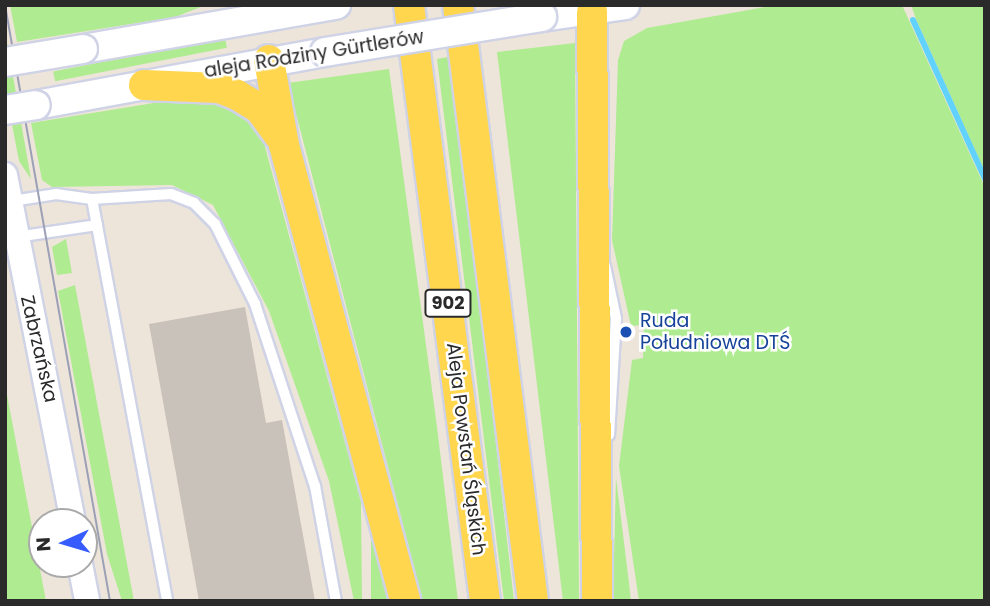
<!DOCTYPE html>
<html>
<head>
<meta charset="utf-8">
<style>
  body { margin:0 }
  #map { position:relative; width:990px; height:606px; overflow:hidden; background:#eee5da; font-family:Poppins,sans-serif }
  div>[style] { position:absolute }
  .green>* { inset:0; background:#afeb90; transform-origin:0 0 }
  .stream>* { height:6px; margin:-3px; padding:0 3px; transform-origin:3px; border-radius:3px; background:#61d2fc }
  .building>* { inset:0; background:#c9c2ba }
  .roads { filter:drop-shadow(2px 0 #cfd3e5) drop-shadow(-2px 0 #cfd3e5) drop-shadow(0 2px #cfd3e5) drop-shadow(0 -2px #cfd3e5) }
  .service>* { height:10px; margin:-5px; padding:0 5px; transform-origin:5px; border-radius:5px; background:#fff }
  .tertiary>* { height:24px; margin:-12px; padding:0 12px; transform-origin:12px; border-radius:12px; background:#fff }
  .secondary>* { height:28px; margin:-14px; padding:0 14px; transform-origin:14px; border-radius:14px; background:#fff }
  .primary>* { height:30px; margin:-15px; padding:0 15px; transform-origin:15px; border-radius:15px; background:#ffd64e }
  .tram>* { height:2px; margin:-1px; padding:0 1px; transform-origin:1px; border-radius:1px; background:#9ca0b7 }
  .bridges { filter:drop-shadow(2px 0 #cfd3e5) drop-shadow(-2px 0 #cfd3e5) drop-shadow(0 2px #cfd3e5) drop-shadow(0 -2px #cfd3e5) }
  .secondary-bridge>* { height:28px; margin:-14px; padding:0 14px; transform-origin:14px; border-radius:14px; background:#fff }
  .dots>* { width:19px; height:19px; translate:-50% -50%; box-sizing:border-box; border:4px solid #fff; border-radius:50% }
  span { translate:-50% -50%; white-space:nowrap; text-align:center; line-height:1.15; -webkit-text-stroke:5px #fff; paint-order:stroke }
  .shield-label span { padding:2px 5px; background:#fff; border:2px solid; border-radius:5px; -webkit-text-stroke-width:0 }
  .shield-label { font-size:18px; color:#2a2a2a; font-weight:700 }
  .street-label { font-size:19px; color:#2a2a2a }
  .transit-label { font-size:19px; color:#164399 }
  .left { translate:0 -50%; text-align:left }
  .frame { position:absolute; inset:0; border:7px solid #2a2a2a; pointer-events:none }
  .north { position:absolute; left:28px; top:508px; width:70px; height:70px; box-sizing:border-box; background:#fff; border:2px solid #aaa; border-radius:50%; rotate:266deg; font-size:19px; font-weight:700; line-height:28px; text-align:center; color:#2a2a2a }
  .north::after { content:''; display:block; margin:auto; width:24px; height:32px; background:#365bff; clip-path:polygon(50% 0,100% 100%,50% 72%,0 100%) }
</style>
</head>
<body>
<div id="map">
  <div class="green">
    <i style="clip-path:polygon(10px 5px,206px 5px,175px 17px,17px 42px)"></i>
    <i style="clip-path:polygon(776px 5px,902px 5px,983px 183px,985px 601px,639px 601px,619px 466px,632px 360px,643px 358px,644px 325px,631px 326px,612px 240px,618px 60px,624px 41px,647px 28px)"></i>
    <i style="clip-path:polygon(911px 5px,985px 5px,985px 172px,916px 19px)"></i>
    <i style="clip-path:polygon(5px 31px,31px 179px,19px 161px,5px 88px)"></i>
    <i style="left:225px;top:38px;width:10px;height:175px;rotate:79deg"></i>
    <i style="clip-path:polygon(575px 43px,579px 601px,563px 601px,497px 52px)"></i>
    <i style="clip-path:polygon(448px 57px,468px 202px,514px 601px,504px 601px,437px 59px)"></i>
    <i style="clip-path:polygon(389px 69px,437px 427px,458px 601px,423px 601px,288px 83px)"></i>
    <i style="clip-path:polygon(178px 99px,207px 100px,232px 110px,253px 125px,264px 143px,361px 502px,362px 601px,354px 601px,329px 481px,269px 311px,213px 205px,172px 185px,52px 187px,42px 180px,31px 123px)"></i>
    <i style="clip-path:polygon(66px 239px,72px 273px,57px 275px,52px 247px)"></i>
    <i style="clip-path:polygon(75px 285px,134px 601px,122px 601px,107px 554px,58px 291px)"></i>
    <i style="clip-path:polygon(5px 384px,46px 601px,5px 601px)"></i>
    <i style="clip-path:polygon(616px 478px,629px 583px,631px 601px,613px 601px)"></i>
    <i style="clip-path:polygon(371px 509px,395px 601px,371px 601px)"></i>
  </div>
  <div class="stream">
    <i style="left:913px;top:20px;width:175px;rotate:65.6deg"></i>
  </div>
  <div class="building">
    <i style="clip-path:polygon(245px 307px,266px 423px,282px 420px,315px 601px,199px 601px,149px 324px)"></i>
  </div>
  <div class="roads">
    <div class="service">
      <i style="left:92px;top:199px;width:409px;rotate:79.4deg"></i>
      <i style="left:12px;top:201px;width:45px;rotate:-9deg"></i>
      <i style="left:56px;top:194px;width:36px;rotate:8deg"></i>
      <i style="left:92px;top:199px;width:79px;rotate:-3.6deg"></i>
      <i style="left:171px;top:194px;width:25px;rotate:21deg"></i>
      <i style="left:194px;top:203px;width:30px;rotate:45deg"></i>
      <i style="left:215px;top:224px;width:89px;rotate:63.4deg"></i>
      <i style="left:255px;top:304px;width:192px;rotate:71.8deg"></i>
      <i style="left:315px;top:486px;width:117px;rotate:79.7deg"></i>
      <i style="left:16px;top:237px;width:82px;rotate:-8.4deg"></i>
      <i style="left:605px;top:266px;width:53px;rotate:78.1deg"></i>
      <i style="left:616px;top:318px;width:117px;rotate:93.4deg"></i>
    </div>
    <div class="tertiary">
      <i style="left:5px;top:175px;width:354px;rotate:78.9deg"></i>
      <i style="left:80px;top:564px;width:38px;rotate:79deg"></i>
    </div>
    <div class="secondary">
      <i style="left:542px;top:17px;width:84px;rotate:-8.2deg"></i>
      <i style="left:83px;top:49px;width:257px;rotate:-9.9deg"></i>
      <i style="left:36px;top:105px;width:294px;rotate:-10.4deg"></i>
    </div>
    <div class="primary">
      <i style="left:409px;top:5px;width:601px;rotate:82.73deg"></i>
      <i style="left:458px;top:5px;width:601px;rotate:82.83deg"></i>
      <i style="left:592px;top:12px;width:589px;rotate:89.51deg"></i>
      <i style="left:269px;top:60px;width:86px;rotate:80deg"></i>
      <i style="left:284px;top:145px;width:472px;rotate:75.1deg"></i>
      <i style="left:144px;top:85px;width:75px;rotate:2.3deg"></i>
      <i style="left:219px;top:88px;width:19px;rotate:21deg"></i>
      <i style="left:237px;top:95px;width:26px;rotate:31deg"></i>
      <i style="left:259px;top:108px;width:34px;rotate:54deg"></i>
    </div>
  </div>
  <div class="tram">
    <i style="left:5px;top:5px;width:605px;rotate:80.01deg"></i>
  </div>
  <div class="bridges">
    <div class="secondary-bridge">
      <i style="left:325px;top:52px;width:220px;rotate:-9.2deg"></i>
      <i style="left:5px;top:62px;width:79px;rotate:-9.5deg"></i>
      <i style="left:5px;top:110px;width:31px;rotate:-9deg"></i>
    </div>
  </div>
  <div class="dots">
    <i style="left:626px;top:332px;background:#1a4fb4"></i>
  </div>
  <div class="shield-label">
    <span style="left:448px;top:303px">902</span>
  </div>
  <div class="street-label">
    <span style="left:314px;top:54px;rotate:-9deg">aleja Rodziny Gürtlerów</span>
    <span style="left:39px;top:349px;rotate:77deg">Zabrzańska</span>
    <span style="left:466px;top:449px;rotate:83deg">Aleja Powstań Śląskich</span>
  </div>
  <div class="transit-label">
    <span class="left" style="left:640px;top:332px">Ruda<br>Południowa DTŚ</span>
  </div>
  <div class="frame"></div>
  <div class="north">N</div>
</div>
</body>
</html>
